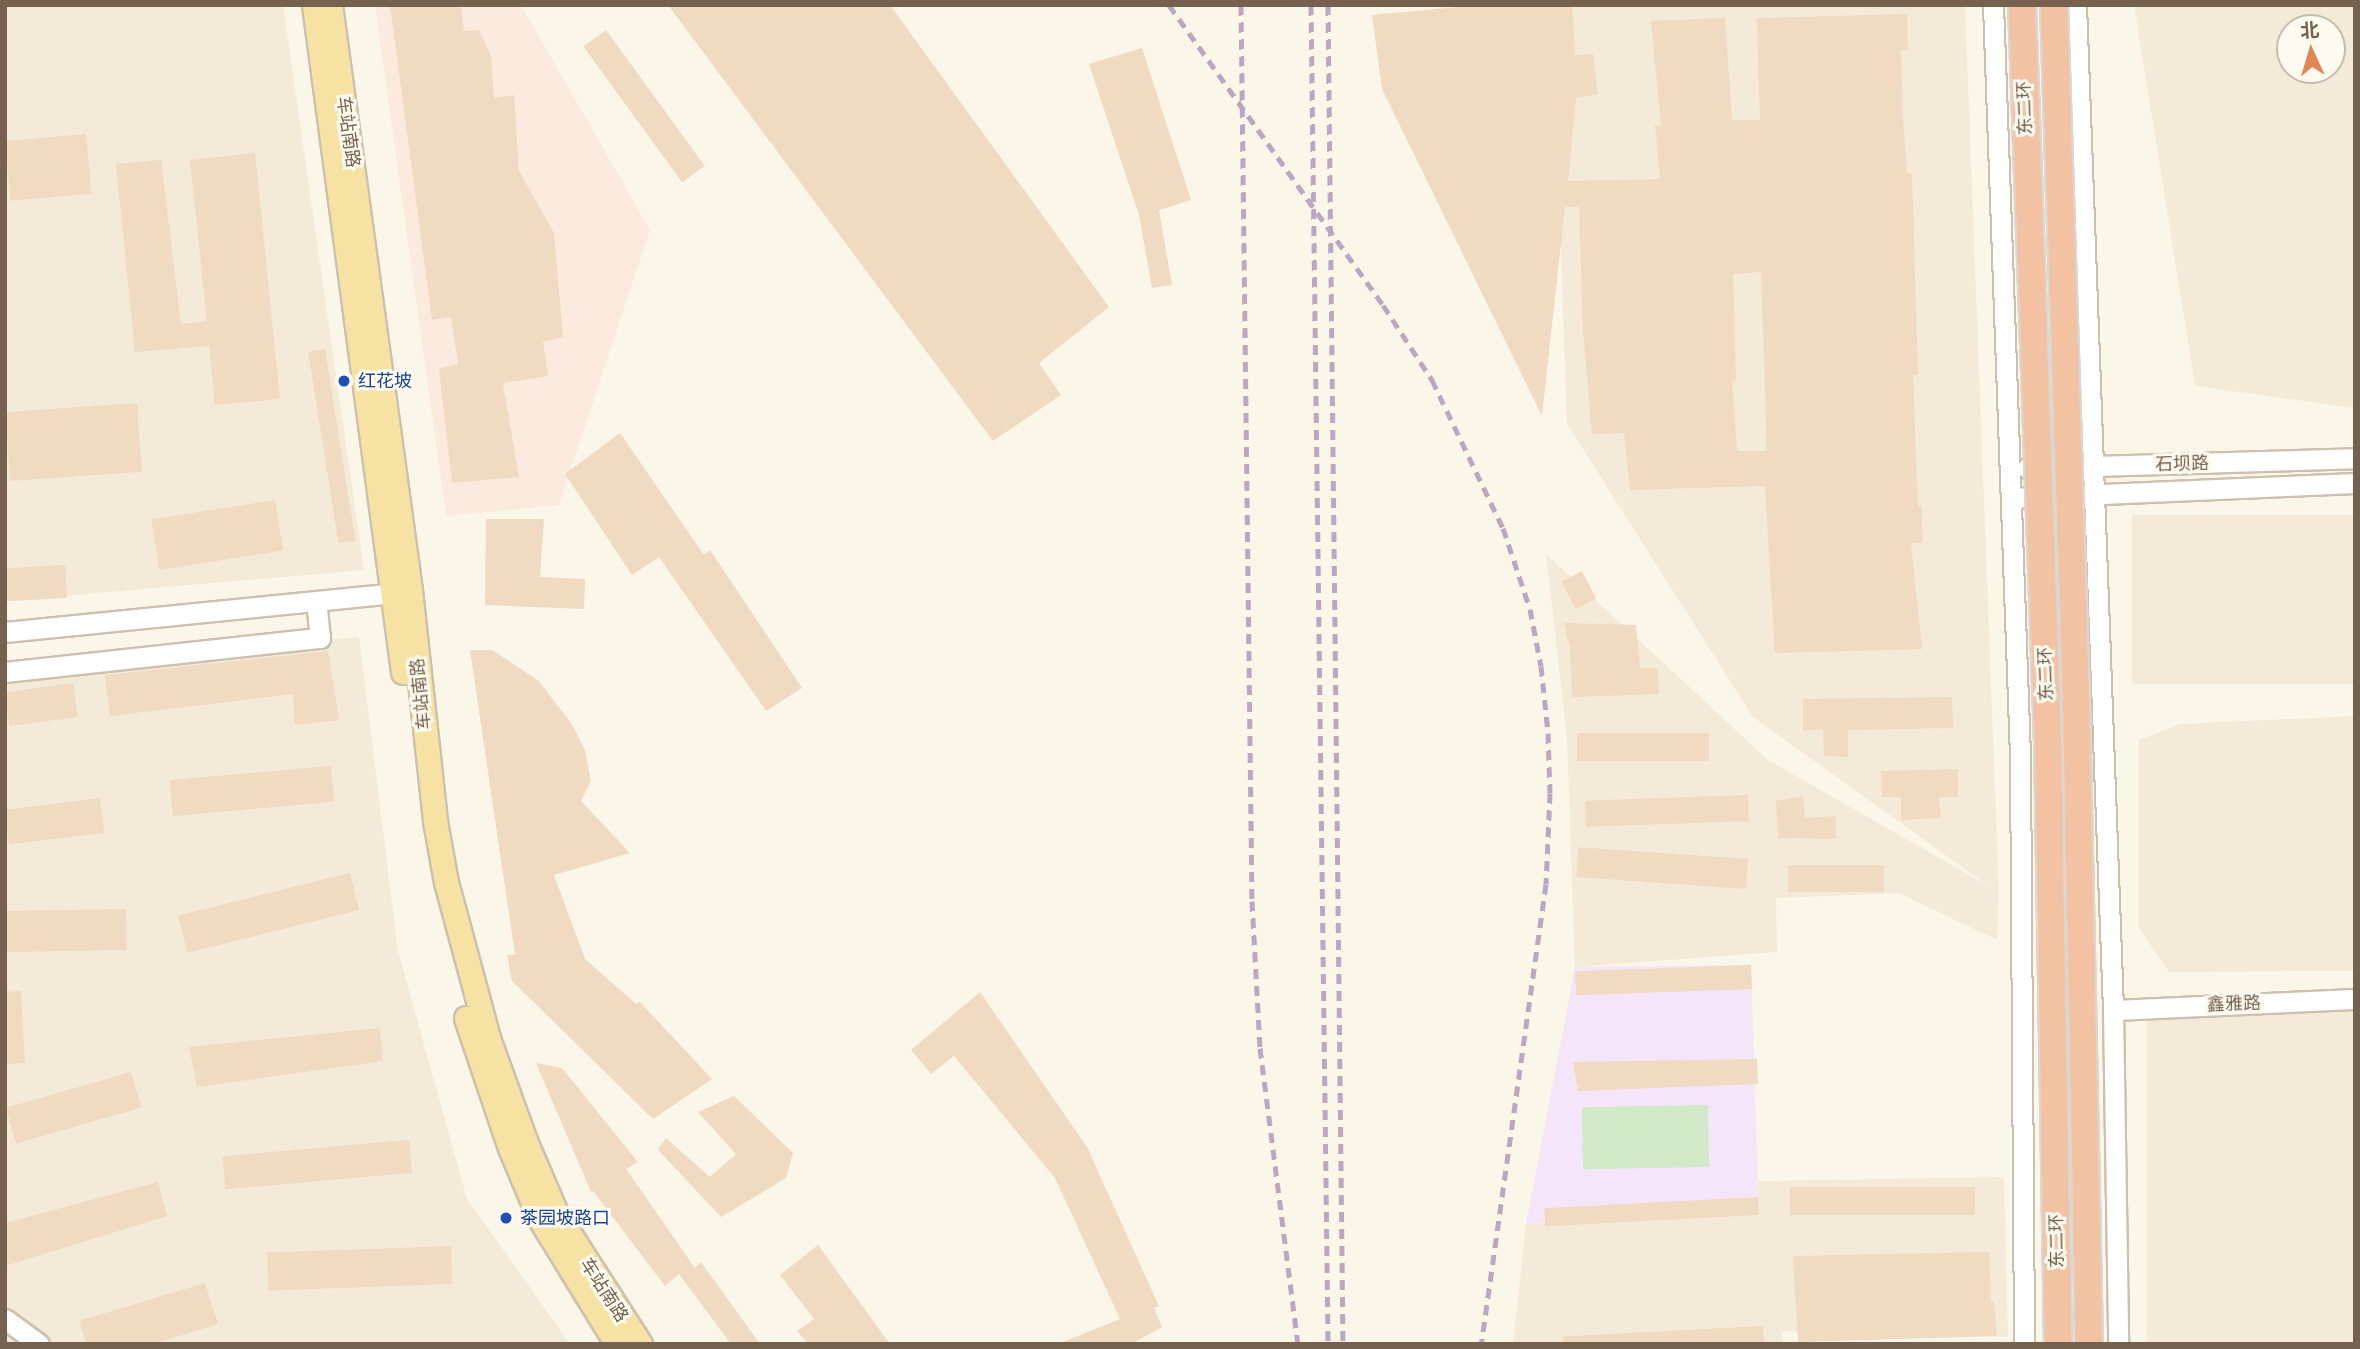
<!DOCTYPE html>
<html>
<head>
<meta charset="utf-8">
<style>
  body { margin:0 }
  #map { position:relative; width:2360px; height:1349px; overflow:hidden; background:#fbf7e8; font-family:"Public Sans","Noto Sans SC",sans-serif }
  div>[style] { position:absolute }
  .residential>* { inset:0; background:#f3ead7; transform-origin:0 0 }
  .commercial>* { inset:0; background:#fbeadd }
  .education>* { inset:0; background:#f4e5f8 }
  .green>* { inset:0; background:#d0e9c7; transform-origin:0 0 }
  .building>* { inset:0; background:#f0dac1; transform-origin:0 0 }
  .roads { filter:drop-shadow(2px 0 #cdc0af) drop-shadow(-2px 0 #cdc0af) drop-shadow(0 2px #cdc0af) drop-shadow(0 -2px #cdc0af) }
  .minor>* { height:19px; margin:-9.5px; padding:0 9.5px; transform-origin:9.5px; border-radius:9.5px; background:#fff }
  .major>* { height:23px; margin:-11.5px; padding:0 11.5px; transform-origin:11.5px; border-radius:11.5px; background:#f6e3a4 }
  .rail>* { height:5px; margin-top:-2.5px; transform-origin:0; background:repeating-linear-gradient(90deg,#bba6c5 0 10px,transparent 0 17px) }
  .bridges { filter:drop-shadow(2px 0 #dbd6d1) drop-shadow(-2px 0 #dbd6d1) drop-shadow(0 2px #dbd6d1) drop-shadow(0 -2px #dbd6d1) }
  .highway-bridge>* { height:26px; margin:-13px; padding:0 13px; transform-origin:13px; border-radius:13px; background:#f2c2a2 }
  .dots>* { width:19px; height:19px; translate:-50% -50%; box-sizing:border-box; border:4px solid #fefaef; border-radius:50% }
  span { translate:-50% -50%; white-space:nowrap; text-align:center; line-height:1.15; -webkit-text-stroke:6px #fefaef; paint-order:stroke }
  .street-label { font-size:18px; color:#75614d }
  .transit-label { font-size:18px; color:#164399 }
  .left { translate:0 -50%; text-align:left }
  .frame { position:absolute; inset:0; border:7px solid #75614d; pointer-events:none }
  .north { position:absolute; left:2276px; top:14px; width:70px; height:70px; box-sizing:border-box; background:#fefaef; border:2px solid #c7bdae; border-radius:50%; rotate:356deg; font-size:19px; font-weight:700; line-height:28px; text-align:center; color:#75614d }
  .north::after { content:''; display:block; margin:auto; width:24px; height:32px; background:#df8654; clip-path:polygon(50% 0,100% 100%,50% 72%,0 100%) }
</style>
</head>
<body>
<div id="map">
  <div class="residential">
    <i style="clip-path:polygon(5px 5px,283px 5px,364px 570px,5px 601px)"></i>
    <i style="clip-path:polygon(1552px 5px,1965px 5px,1999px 892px,1997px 940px,1899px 893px,1776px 898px,1777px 952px,1575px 967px,1567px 739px,1546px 554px,1768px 760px,1990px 887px,1753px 717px,1567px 424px)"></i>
    <i style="clip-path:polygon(evenodd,2134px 5px,2355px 5px,2355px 408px,2195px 386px,2134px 5px,2332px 28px,2332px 70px,2290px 70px,2290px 28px,2332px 28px)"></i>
    <i style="left:2355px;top:515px;width:169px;height:223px;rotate:90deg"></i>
    <i style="clip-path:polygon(359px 637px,398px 951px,467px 1199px,570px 1344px,5px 1344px,5px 665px)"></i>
    <i style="clip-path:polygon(2355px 716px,2355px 971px,2169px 972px,2139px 928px,2139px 740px,2180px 724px)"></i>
    <i style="left:2355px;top:1001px;width:343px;height:208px;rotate:90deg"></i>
    <i style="clip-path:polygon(2004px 1177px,2008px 1337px,1782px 1331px,1783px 1344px,1513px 1344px,1526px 1224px,1759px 1215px,1758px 1181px)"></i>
  </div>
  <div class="commercial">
    <i style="clip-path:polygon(375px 5px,521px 5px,650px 230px,559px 505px,446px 516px)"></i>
  </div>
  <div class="education">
    <i style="clip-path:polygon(1751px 965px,1759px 1215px,1526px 1224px,1575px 967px)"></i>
  </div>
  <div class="green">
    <i style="left:1708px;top:1105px;width:62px;height:126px;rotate:89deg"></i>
  </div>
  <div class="building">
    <i style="clip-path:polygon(390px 5px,461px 5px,464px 31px,479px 30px,491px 56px,494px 98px,514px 95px,519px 171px,554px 233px,563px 337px,543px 342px,548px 376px,503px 383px,519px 477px,452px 483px,439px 369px,458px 364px,451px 317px,432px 320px)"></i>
    <i style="clip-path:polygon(668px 5px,890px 5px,1109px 307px,1039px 363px,1061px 395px,993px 441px)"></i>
    <i style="clip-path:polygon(evenodd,1479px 5px,1572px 5px,1575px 55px,1593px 54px,1598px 94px,1576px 98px,1568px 181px,1660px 179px,1655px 125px,1661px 125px,1651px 21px,1725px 18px,1732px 120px,1760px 120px,1757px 18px,1907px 14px,1908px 50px,1901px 50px,1903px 120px,1907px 173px,1912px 173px,1918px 375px,1913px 375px,1918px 507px,1921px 506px,1923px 543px,1911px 543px,1922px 649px,1775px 653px,1765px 486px,1630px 490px,1624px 433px,1592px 434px,1583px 330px,1579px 207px,1565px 207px,1542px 416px,1382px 89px,1372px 15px,1479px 5px,1761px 272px,1767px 451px,1737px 451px,1732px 381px,1736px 380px,1733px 274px,1761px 272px)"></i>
    <i style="left:606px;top:30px;width:168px;height:28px;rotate:54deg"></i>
    <i style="clip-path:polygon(1142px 48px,1191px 200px,1159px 210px,1172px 285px,1152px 288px,1139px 215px,1089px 64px)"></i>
    <i style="left:86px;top:134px;width:60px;height:81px;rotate:85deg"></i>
    <i style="clip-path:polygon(255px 153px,280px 399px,215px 405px,209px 346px,135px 352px,116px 164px,161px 160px,181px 324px,207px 321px,190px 160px)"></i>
    <i style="left:325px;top:349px;width:194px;height:17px;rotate:81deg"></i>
    <i style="left:137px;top:403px;width:69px;height:132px;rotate:86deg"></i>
    <i style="clip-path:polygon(620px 433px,704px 555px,710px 550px,802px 688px,766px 711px,659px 557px,632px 575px,565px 474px)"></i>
    <i style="left:275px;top:500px;width:51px;height:125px;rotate:81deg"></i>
    <i style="clip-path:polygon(486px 519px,544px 519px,540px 577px,585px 579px,584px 609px,485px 605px)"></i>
    <i style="left:65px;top:565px;width:33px;height:61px;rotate:87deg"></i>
    <i style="left:1582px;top:571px;width:31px;height:23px;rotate:63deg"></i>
    <i style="clip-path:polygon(1564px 623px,1636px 625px,1640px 668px,1657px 668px,1659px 694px,1572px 697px,1570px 648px)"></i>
    <i style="clip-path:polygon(470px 650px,492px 650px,539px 681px,573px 726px,585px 750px,591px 781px,581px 801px,630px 853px,554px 875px,585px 959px,636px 1004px,640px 1002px,712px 1079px,653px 1119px,512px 981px,507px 955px,515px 955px)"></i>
    <i style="clip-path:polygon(328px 651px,339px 720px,295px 725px,293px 694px,110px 716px,105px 675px)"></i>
    <i style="left:73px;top:683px;width:34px;height:69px;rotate:82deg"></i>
    <i style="clip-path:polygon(1952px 697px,1953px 728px,1848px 730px,1848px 757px,1824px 756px,1823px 729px,1803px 731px,1803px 699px)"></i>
    <i style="left:1709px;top:733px;width:28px;height:132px;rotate:90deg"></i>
    <i style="left:331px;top:766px;width:36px;height:162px;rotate:85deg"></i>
    <i style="clip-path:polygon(1958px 769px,1958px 797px,1939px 797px,1941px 818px,1901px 820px,1901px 797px,1882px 797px,1881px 771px)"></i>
    <i style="left:1748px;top:795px;width:26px;height:163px;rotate:88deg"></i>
    <i style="clip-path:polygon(1803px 796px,1805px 818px,1836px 816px,1836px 839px,1778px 838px,1776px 801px)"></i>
    <i style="left:100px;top:798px;width:35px;height:96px;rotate:83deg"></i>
    <i style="left:1748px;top:859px;width:30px;height:170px;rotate:94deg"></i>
    <i style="left:1884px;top:865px;width:27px;height:96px;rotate:90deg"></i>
    <i style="left:350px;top:873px;width:38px;height:177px;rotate:76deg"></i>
    <i style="left:126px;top:909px;width:41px;height:121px;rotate:89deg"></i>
    <i style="left:1751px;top:965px;width:24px;height:176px;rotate:88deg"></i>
    <i style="clip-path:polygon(21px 991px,25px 1063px,5px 1064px,5px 992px)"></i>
    <i style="clip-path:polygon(980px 992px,1087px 1147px,1159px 1306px,1154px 1308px,1162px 1327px,1131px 1344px,1058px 1344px,1120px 1319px,1055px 1178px,954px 1056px,931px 1074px,911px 1050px)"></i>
    <i style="clip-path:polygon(380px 1028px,383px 1061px,197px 1087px,189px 1047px)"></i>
    <i style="clip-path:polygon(1757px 1059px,1758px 1084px,1578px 1091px,1573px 1062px)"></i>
    <i style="clip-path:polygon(536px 1063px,562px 1068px,638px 1162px,626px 1169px,695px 1268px,701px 1262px,760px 1344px,731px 1344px,679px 1274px,665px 1286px,593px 1191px,591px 1192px)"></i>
    <i style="left:131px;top:1072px;width:37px;height:130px;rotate:74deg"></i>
    <i style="clip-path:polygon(734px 1096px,793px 1153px,786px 1178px,721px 1217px,658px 1150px,666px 1138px,710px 1177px,736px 1154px,698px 1112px)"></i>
    <i style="left:409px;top:1140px;width:33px;height:187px;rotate:85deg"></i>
    <i style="clip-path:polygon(158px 1182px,167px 1216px,5px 1266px,5px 1223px)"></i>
    <i style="left:1975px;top:1187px;width:28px;height:185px;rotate:90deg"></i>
    <i style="left:1758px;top:1197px;width:18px;height:214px;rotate:87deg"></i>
    <i style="clip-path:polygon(818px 1245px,890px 1344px,808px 1344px,797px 1331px,814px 1319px,780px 1275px)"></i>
    <i style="left:451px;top:1246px;width:38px;height:184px;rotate:88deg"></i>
    <i style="clip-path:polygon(1989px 1252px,1991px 1302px,1994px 1302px,1997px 1336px,1798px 1342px,1793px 1256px)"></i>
    <i style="clip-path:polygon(205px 1283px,218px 1324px,153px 1344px,87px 1344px,79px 1321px)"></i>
    <i style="left:1763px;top:1326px;width:18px;height:200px;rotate:87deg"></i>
  </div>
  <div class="roads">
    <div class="minor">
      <i style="left:1993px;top:5px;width:750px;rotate:87.94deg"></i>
      <i style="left:2020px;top:755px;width:589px;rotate:89.61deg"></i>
      <i style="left:2076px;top:5px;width:1006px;rotate:87.89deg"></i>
      <i style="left:2113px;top:1010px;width:334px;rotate:89.1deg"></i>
      <i style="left:2027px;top:468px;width:328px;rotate:-1.7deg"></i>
      <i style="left:2011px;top:498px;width:344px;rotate:-2.5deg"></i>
      <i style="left:5px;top:632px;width:391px;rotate:-5.7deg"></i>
      <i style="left:5px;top:672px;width:317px;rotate:-6.2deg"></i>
      <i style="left:320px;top:638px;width:37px;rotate:-96deg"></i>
      <i style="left:2113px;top:1010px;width:242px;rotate:-2.6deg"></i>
      <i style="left:5px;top:1319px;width:42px;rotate:36.3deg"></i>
    </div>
    <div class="major">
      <i style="left:314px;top:5px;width:673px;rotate:82.4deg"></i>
      <i style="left:330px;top:5px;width:590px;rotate:82.21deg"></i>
      <i style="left:410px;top:590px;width:232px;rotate:83.8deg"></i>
      <i style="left:435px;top:821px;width:62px;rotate:79.8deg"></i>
      <i style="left:446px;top:882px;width:165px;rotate:74.9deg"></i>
      <i style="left:489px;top:1041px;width:109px;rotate:70.1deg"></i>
      <i style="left:526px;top:1143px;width:76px;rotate:66.8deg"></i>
      <i style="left:556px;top:1213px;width:156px;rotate:57.3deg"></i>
      <i style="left:466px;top:1018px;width:137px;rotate:71.3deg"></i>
      <i style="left:510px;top:1148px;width:77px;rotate:67.1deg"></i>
      <i style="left:540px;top:1219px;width:147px;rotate:58.4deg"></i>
    </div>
  </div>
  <div class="rail">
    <i style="left:1169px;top:5px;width:369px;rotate:54.5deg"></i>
    <i style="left:1383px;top:305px;width:90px;rotate:56.8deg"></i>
    <i style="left:1432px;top:380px;width:164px;rotate:64.4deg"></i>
    <i style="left:1503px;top:528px;width:85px;rotate:71.6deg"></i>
    <i style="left:1530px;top:609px;width:58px;rotate:79.1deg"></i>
    <i style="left:1541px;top:666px;width:67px;rotate:84deg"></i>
    <i style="left:1548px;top:733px;width:60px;rotate:88.1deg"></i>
    <i style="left:1550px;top:793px;width:91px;rotate:92.5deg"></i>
    <i style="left:1546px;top:884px;width:465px;rotate:98deg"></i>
    <i style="left:1241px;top:5px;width:896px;rotate:89.3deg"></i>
    <i style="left:1252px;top:901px;width:147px;rotate:86.9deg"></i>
    <i style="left:1260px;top:1048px;width:298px;rotate:82.7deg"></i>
    <i style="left:1311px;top:5px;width:1339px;rotate:89.27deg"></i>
    <i style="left:1328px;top:5px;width:1339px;rotate:89.36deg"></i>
  </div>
  <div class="bridges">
    <div class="highway-bridge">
      <i style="left:2022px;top:5px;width:736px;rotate:87.98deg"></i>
      <i style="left:2048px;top:741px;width:603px;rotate:89.05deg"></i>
      <i style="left:2054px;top:5px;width:698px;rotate:88.19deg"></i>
      <i style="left:2076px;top:703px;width:641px;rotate:88.84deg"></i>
    </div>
  </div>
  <div class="dots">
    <i style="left:344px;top:381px;background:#1a4fb4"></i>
    <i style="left:506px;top:1218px;background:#1a4fb4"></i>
  </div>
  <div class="street-label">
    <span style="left:2025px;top:108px;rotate:-92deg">东二环</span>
    <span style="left:348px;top:132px;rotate:82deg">车站南路</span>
    <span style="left:2182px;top:464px;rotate:-2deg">石坝路</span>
    <span style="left:2046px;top:674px;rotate:-92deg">东二环</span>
    <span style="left:421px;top:694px;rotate:-96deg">车站南路</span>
    <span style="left:2234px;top:1004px;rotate:-2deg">鑫雅路</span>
    <span style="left:2057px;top:1241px;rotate:-91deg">东二环</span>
    <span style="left:604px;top:1290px;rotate:57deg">车站南路</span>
  </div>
  <div class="transit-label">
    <span class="left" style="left:358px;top:381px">红花坡</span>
    <span class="left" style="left:520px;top:1218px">茶园坡路口</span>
  </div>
  <div class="frame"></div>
  <div class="north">北</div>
</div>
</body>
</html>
